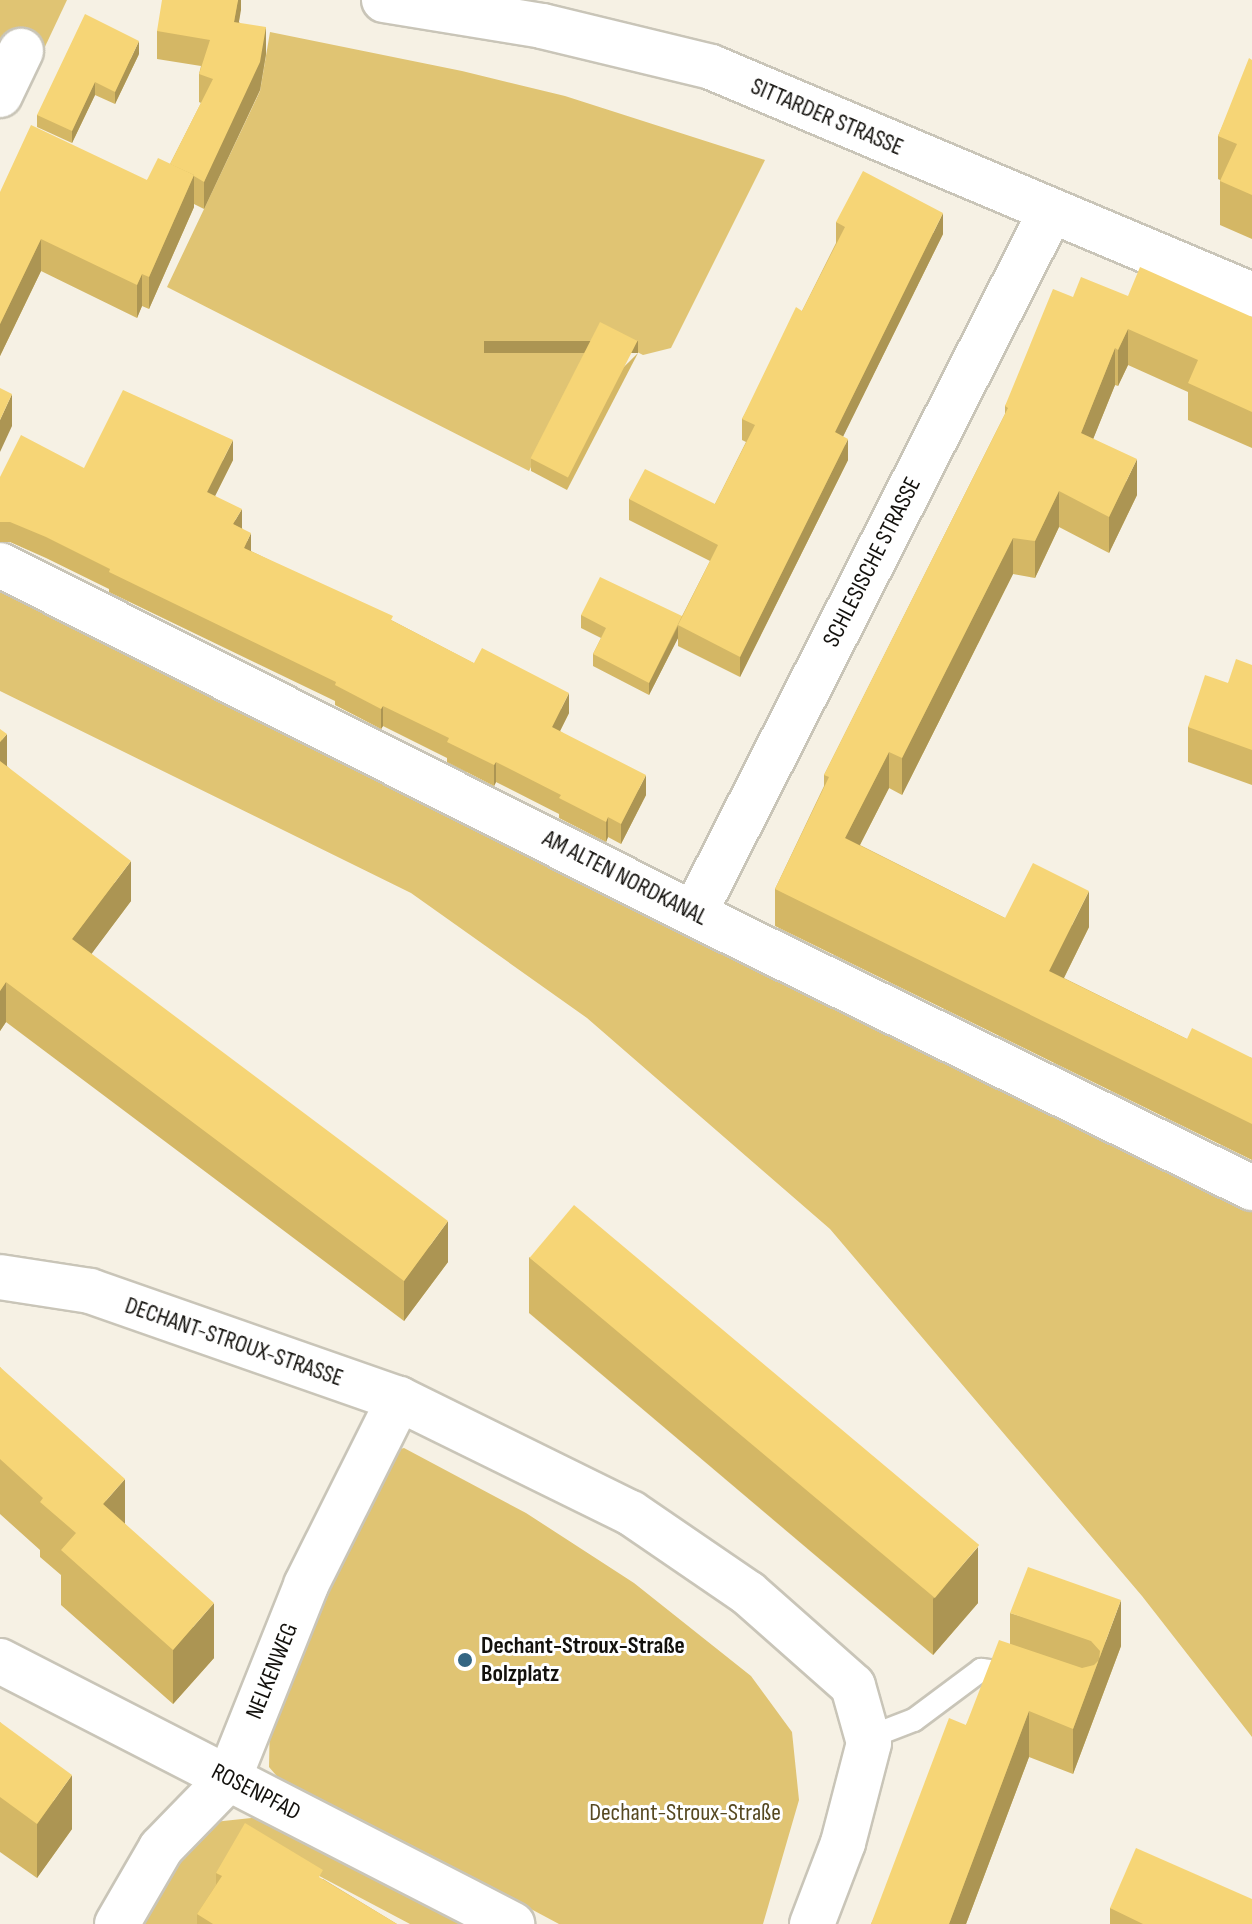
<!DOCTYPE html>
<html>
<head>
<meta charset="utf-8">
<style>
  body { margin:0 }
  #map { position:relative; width:1252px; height:1924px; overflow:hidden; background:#f6f1e4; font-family:"Sofia Sans Condensed",sans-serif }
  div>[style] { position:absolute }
  .green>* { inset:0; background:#e0c473 }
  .roads { filter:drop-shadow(2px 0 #c9c5b8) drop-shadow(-2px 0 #c9c5b8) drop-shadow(0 2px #c9c5b8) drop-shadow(0 -2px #c9c5b8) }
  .service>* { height:22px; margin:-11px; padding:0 11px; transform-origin:11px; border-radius:11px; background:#fff }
  .minor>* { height:44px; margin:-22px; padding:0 22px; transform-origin:22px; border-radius:22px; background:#fff }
  .tertiary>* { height:44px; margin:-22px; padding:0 22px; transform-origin:22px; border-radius:22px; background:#fff }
  .wall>* { inset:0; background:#d4b765 }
  .shaded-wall>* { inset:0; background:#ac9553; transform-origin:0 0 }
  .building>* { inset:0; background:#f6d576; transform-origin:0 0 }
  .dots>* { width:22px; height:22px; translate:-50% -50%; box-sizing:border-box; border:4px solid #fff; border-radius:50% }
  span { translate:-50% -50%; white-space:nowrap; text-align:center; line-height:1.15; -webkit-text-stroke:6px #fff; paint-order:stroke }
  .street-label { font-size:24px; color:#13110d }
  .poi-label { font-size:24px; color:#13110d; font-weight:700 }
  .left { translate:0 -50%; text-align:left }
  .park-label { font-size:24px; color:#564820 }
</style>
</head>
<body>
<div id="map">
  <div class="green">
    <i style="clip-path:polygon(0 0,67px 0,42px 53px,0 60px)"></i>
    <i style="clip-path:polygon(270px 32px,462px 71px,565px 96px,765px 160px,671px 348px,643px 355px,600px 333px,529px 471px,167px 287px,260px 91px)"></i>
    <i style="clip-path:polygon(0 590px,1252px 1210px,1252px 1737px,1142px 1596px,830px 1229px,587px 1018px,411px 893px,0 691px)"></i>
    <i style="clip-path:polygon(404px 1448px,526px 1513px,634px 1583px,751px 1676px,792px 1732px,799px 1800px,763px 1924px,559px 1924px,465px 1874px,294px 1796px,269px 1767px,270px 1716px,390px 1452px)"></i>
    <i style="clip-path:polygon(269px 1816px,499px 1924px,410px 1924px,251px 1840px,200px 1924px,135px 1924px,175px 1857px,214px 1822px)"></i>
  </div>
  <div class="roads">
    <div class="service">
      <i style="left:867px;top:1738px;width:50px;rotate:-21deg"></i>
      <i style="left:914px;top:1720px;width:84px;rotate:-36.7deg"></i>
      <i style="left:981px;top:1670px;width:33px;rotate:7deg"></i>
    </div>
    <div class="minor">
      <i style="left:0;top:95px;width:49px;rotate:-64.5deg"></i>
      <i style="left:0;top:565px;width:777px;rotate:26.7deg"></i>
      <i style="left:694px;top:914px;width:622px;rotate:26.15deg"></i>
      <i style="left:694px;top:914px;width:788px;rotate:-63.08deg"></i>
      <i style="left:0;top:1277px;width:91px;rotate:8.8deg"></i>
      <i style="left:90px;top:1291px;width:327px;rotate:19.3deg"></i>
      <i style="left:399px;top:1399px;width:258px;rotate:26.2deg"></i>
      <i style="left:631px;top:1513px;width:142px;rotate:34.4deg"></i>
      <i style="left:748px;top:1593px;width:140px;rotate:41.5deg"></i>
      <i style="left:853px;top:1686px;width:59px;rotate:74.3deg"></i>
      <i style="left:869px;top:1743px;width:103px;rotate:104.6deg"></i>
      <i style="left:843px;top:1843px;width:87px;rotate:110.9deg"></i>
      <i style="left:0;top:1661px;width:576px;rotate:27.19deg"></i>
      <i style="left:117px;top:1924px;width:88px;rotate:-59.9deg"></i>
      <i style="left:161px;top:1848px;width:98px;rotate:-45.8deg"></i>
      <i style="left:229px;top:1778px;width:208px;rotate:-68.2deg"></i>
      <i style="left:306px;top:1585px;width:208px;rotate:-63.4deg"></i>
    </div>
    <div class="tertiary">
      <i style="left:384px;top:0;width:160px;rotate:9.3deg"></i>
      <i style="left:542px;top:26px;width:174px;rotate:13.6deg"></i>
      <i style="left:711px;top:67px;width:587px;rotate:22.85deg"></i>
    </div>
  </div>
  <div class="wall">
    <i style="clip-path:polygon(241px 0,239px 22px,266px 54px,260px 90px,204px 209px,194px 204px,194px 207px,149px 309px,142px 306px,137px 318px,41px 271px,0 356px,0 192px,147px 180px,170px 164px,201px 103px,199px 102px,199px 74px,201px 66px,157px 59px,157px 31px)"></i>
    <i style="clip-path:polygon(139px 54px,115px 104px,95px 95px,72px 143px,37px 127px,37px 115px)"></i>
    <i style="clip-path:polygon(1252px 60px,1252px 239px,1220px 225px,1220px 180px,1218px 179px,1218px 136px)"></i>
    <i style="clip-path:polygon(836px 222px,943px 234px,843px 436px,848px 460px,740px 677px,678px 646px,678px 638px,649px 695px,593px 666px,593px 654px,601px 638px,581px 628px,581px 615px,682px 616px,710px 561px,629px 520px,629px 499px,715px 504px,746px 442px,742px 440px,742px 419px,802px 311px,836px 243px)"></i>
    <i style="clip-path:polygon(1128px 296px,1252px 317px,1252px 448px,1188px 420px,1188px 392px,1128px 365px,1118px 386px,1115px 385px,1093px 439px,1137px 495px,1109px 553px,1059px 527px,1035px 578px,1013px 574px,902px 795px,889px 788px,860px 845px,1005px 918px,1089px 927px,1064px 978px,1187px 1039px,1252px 1058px,1252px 1160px,775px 926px,775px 889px,824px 786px,824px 775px,1005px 414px,1005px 406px,1073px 297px)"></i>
    <i style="clip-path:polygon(638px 353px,567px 490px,531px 471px,531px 459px)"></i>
    <i style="clip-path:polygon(233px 460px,215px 496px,242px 528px,251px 551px,393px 621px,569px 713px,560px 731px,646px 795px,621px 844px,608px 837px,606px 842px,559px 818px,559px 814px,496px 782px,494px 786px,447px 762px,447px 758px,383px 726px,381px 729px,335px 705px,335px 701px,109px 592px,109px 589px,46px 558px,10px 542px,0 542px,0 477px,84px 468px)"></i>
    <i style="clip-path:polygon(1252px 665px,1252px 785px,1188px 762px,1188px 727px,1228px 683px)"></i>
    <i style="clip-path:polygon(0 729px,7px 766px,131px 901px,91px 954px,448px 1262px,404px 1321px,6px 1022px,0 1031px)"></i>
    <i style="clip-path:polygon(529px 1257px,978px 1603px,933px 1655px,529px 1313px)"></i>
    <i style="clip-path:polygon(0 1367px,125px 1524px,214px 1658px,173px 1704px,61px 1605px,61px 1575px,40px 1557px,40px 1550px,0 1514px)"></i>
    <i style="clip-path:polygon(1010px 1613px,1121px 1646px,1073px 1774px,1029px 1757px,966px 1924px,871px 1924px,966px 1725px,1010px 1644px)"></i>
    <i style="clip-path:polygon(0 1722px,72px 1829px,37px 1878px,0 1852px)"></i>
    <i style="clip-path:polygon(216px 1873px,323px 1879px,397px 1924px,197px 1924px,197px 1914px,216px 1885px)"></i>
    <i style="clip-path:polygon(1110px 1908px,1252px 1924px,1110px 1924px)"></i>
  </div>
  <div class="shaded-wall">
    <i style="clip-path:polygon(238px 0,241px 0,241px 10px,234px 49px,234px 22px)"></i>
    <i style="clip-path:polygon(266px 27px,266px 54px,260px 90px,204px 209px,204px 182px)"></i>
    <i style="clip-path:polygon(139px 41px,139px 54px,115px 104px,115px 92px)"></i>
    <i style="clip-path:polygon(95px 82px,95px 95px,72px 143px,72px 131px)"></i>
    <i style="clip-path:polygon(194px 175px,194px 207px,149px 309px,149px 277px)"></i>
    <i style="clip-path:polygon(943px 213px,943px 234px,835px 453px,835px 432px)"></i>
    <i style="clip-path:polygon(41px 239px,41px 271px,0 356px,0 324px)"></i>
    <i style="clip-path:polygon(142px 274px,142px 306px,137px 318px,137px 285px)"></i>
    <i style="clip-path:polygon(1128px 329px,1128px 365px,1118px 386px,1118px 350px)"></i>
    <i style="left:638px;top:341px;width:12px;height:154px;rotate:90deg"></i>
    <i style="clip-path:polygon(1115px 348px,1115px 385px,1081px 469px,1081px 433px)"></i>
    <i style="clip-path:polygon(12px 394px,12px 426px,0 452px,0 420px)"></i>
    <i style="clip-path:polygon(848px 439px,848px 460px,740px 677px,740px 657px)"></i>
    <i style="clip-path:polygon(233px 440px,233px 460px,207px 512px,207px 492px)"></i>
    <i style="clip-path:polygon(1137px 459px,1137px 495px,1109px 553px,1109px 517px)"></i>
    <i style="clip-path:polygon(1059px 491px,1059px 527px,1035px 578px,1035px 541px)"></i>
    <i style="clip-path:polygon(242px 509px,242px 529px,233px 524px)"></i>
    <i style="clip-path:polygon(251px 533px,251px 553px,244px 548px)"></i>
    <i style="clip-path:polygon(1013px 538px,1013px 574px,902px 795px,902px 758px)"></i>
    <i style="clip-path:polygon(678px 626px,678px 638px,649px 695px,649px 683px)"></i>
    <i style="clip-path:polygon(569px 693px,569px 713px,552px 747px,552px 727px)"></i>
    <i style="clip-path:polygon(383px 706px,383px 726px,381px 729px,381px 709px)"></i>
    <i style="clip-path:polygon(7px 734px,7px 774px,0 783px,0 742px)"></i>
    <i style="clip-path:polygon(889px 752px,889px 788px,845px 874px,845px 838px)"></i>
    <i style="clip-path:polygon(496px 762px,496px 782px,494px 786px,494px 765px)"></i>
    <i style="clip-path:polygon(646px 775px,646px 795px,621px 844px,621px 824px)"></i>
    <i style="clip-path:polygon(608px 817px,608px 837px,606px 842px,606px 822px)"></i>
    <i style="clip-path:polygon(131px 861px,131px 901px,72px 980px,72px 939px)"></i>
    <i style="clip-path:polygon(1089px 891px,1089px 927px,1049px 1008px,1049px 971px)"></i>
    <i style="clip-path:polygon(6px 982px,6px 1022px,0 1031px,0 991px)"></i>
    <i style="clip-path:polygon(448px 1221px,448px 1262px,404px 1321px,404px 1281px)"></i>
    <i style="clip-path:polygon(125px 1479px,125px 1534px,103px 1504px)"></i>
    <i style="clip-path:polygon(978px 1547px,978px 1603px,933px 1655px,933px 1599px)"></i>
    <i style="clip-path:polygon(1121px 1600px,1121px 1646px,1073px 1774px,1073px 1729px)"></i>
    <i style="clip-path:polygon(214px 1603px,214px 1658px,173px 1704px,173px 1650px)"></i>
    <i style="clip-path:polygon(1029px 1711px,1029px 1757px,966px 1924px,949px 1924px)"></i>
    <i style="clip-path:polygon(72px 1775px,72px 1829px,37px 1878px,37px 1824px)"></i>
  </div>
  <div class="building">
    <i style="clip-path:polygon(162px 0,238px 0,234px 22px,266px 27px,260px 62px,204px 182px,194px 176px,194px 175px,170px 164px,213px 79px,199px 74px,210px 40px,157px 31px)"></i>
    <i style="clip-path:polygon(85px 14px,139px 41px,115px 92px,95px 82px,72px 131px,37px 115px)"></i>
    <i style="clip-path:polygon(1249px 58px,1252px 60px,1252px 195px,1220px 181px,1237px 144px,1218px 136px)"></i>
    <i style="clip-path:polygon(31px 125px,147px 180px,158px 158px,194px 175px,149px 277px,142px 274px,137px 285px,41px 239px,0 324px,0 192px)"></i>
    <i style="clip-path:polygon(863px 171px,943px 213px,835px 432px,848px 439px,740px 657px,678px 625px,718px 545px,629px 499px,645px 469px,715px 504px,755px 425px,742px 419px,796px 307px,802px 311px,845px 227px,836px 222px)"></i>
    <i style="clip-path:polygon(1140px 267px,1252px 317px,1252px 412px,1188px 383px,1198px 360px,1128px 329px,1118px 350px,1115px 348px,1081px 433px,1137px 459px,1109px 517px,1059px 491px,1035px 541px,1013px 538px,902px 758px,889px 752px,845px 838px,1005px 918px,1033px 863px,1089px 891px,1049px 971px,1187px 1039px,1192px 1028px,1252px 1058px,1252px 1124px,775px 889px,829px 777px,824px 775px,1008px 408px,1005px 406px,1053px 289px,1073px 297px,1081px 277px,1128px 296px)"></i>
    <i style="left:600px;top:322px;width:42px;height:153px;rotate:27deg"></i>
    <i style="clip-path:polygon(0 388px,12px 394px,0 420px)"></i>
    <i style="clip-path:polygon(123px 390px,233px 440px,207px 492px,242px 509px,233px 524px,251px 533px,244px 548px,393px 616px,391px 620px,474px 663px,482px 648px,569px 693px,552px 727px,646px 775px,621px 824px,608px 817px,606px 822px,559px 798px,561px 795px,496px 762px,494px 765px,447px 742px,449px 738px,383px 706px,381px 709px,335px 685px,336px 682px,109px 572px,110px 569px,46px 537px,10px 522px,0 522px,0 477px,21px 435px,84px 468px)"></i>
    <i style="clip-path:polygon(600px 577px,682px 616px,649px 683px,593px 654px,606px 628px,581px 615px)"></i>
    <i style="clip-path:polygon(1236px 659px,1252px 665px,1252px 750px,1188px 727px,1205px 675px,1228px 683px)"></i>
    <i style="clip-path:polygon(0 729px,7px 734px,0 742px)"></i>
    <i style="clip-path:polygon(0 761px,131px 861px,72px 939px,448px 1221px,404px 1281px,6px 982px,0 991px)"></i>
    <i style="left:574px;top:1205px;width:529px;height:69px;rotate:40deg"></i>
    <i style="clip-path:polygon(0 1367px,125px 1479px,103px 1504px,214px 1603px,173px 1650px,61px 1550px,76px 1533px,40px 1502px,43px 1498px,0 1459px)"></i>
    <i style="clip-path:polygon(1028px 1567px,1121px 1600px,1073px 1729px,1029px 1711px,949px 1924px,871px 1924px,949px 1718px,966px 1725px,999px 1640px,1082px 1668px,1094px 1665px,1099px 1660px,1100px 1651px,1091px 1641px,1010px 1613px)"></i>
    <i style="clip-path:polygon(0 1722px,72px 1775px,37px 1824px,0 1797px)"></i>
    <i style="clip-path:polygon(245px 1823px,323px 1870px,319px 1877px,397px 1924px,213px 1924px,197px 1914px,222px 1876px,216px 1873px)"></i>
    <i style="clip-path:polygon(1136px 1848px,1252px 1899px,1252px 1924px,1143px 1924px,1110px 1908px)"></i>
  </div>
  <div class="dots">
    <i style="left:465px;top:1660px;background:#336583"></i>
  </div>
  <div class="street-label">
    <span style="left:827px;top:117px;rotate:23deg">SITTARDER STRASSE</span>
    <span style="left:872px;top:562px;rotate:-63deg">SCHLESISCHE STRASSE</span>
    <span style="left:625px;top:878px;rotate:27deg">AM ALTEN NORDKANAL</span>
    <span style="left:234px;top:1342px;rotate:19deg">DECHANT-STROUX-STRASSE</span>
    <span style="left:272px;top:1671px;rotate:-68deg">NELKENWEG</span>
    <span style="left:256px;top:1792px;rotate:27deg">ROSENPFAD</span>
  </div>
  <div class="poi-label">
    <span class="left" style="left:481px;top:1660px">Dechant-Stroux-Straße<br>Bolzplatz</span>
  </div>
  <div class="park-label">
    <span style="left:685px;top:1813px">Dechant-Stroux-Straße</span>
  </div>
</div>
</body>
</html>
